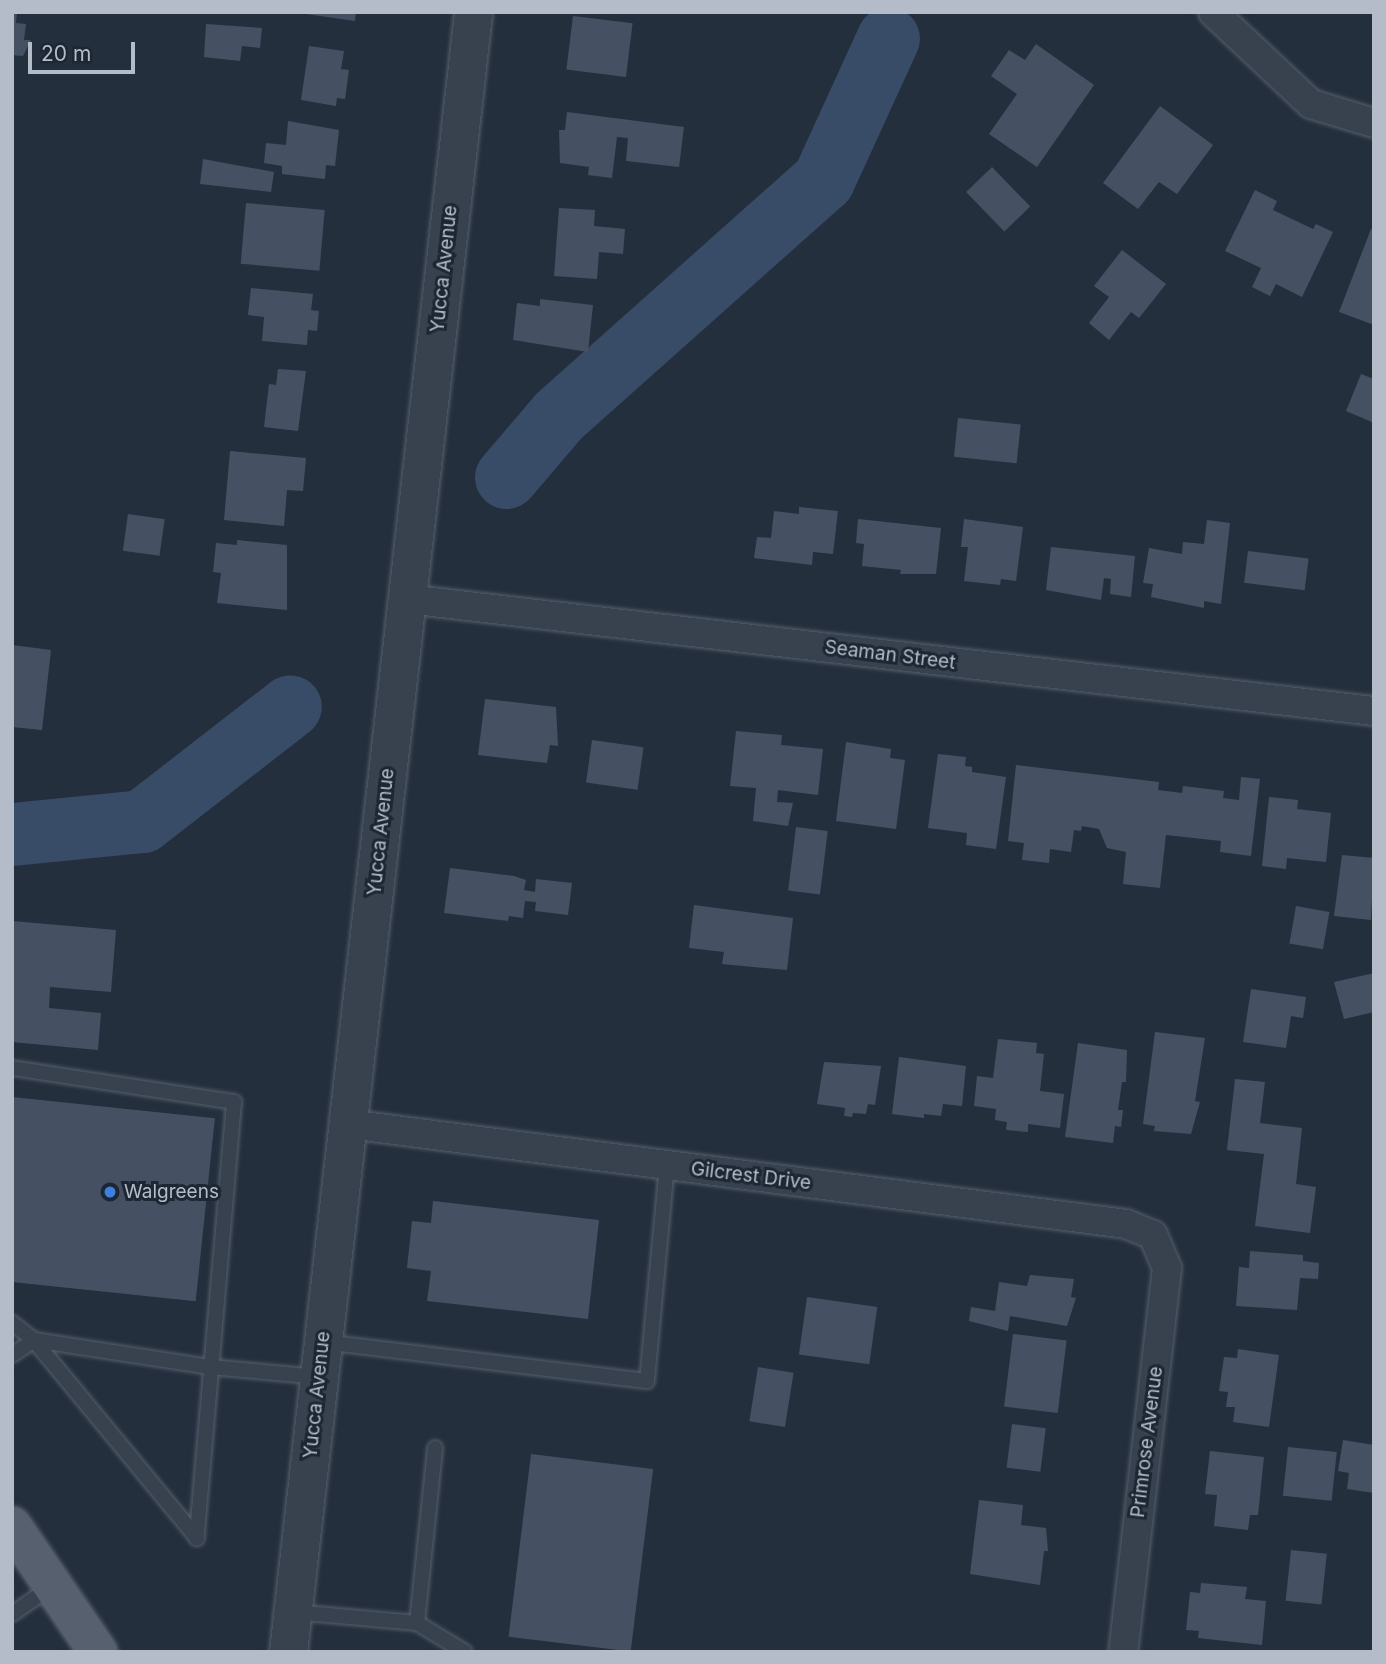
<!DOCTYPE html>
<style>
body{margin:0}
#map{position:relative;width:1386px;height:1664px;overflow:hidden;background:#242f3e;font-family:Inter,sans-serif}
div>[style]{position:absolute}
.river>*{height:63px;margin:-31.5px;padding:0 31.5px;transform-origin:31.5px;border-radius:31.5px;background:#394c67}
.building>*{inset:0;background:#455162;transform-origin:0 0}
.roads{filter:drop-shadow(0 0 2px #565f6c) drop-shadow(0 0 2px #565f6c)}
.service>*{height:14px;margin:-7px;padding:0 7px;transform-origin:7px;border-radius:7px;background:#38414e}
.minor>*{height:28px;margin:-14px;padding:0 14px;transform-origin:14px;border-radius:14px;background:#38414e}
.tertiary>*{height:37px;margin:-18.5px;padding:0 18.5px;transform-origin:18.5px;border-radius:18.5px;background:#38414e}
.primary>*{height:38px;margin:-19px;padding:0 19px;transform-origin:19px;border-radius:19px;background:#56606e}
.dots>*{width:19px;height:19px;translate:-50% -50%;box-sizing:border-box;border:4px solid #1d2633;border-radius:50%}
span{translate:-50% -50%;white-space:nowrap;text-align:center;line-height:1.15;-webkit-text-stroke:6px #1d2633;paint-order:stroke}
.street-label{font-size:19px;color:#b4bcc9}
.poi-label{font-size:19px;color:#b4bcc9}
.left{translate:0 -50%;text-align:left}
.frame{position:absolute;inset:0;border:14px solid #b4bcc9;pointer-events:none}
.scale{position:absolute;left:28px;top:42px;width:107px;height:32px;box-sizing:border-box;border:4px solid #b4bcc9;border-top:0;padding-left:9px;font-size:21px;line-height:24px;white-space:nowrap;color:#b4bcc9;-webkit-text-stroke:5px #1d2633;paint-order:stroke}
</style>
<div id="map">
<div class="river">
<div style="left:506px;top:477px;width:82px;rotate:-49.5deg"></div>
<div style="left:559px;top:415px;width:353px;rotate:-41.7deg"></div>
<div style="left:823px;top:180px;width:156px;rotate:-65.4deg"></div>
<div style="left:12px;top:834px;width:131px;rotate:-5.7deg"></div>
<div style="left:142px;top:821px;width:187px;rotate:-37.8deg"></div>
</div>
<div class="building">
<div style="clip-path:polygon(12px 12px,17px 12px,16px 23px,26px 24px,24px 40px,31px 40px,23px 56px,12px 55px)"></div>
<div style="clip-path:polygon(292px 12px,356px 12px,355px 21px)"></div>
<div style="left:573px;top:16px;width:60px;height:54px;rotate:7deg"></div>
<div style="clip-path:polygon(206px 24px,262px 28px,260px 48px,242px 46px,240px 61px,204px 57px)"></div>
<div style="clip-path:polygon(1036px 44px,1094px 85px,1037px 167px,989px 134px,1017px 94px,991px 76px,1009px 50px,1025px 60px)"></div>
<div style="clip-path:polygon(309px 46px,344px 51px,341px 69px,349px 70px,345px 99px,337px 98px,336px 106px,301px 100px)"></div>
<div style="clip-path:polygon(1160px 106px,1213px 145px,1177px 194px,1159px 182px,1138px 209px,1103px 183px)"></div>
<div style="clip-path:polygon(567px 112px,684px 127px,679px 167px,626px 161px,628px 138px,617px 137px,612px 178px,588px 175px,589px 167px,560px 163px,559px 130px,565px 130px)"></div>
<div style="clip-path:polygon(288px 121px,339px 130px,335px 166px,326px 165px,325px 179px,282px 174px,282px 166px,264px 163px,266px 143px,286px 145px)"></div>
<div style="clip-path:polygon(203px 159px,274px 172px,271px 192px,200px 184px)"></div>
<div style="left:992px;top:167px;width:55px;height:36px;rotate:46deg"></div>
<div style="clip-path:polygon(1255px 190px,1277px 201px,1273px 210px,1313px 229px,1316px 224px,1333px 232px,1302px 297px,1276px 284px,1270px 296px,1252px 287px,1261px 268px,1225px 251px)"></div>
<div style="left:246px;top:203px;width:79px;height:61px;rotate:5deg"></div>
<div style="clip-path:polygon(559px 208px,595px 210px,594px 226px,625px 229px,623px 254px,599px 252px,597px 279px,554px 276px)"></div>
<div style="clip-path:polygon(1371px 229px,1374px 230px,1374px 325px,1339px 312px)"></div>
<div style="clip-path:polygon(1122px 250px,1166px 284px,1139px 318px,1131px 312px,1109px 340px,1089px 323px,1109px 297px,1094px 286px)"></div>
<div style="clip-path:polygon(251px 288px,313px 294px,311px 310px,319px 311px,317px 331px,308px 330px,307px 345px,262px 341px,264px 317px,248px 315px)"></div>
<div style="clip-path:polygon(540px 299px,593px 305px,588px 352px,513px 340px,517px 303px,540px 306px)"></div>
<div style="clip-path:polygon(278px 369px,306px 371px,298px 431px,264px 427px,269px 384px,276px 385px)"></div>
<div style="clip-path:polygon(1361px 374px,1374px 379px,1374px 423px,1346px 411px)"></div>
<div style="left:958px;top:418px;width:63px;height:39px;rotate:6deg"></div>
<div style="clip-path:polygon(230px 451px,306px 458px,303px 491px,287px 490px,284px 526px,224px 520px)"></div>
<div style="clip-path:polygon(799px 507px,838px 511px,833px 554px,813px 552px,812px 565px,754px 558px,757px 537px,771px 538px,774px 511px,799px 514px)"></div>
<div style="left:128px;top:514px;width:37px;height:37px;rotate:8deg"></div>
<div style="clip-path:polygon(858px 519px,941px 528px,936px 574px,900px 574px,901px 570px,862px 566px,864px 544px,856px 543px)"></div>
<div style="clip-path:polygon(964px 519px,1023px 527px,1016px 581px,1001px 579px,1000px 585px,964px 581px,968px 547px,961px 547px)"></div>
<div style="clip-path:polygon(1207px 520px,1230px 523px,1221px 604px,1204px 601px,1204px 608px,1151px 597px,1153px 584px,1143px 583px,1149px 548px,1182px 554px,1183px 542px,1204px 544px)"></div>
<div style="clip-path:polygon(237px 540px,287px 545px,287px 610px,217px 603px,221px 573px,213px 572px,216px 543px,237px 545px)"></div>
<div style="clip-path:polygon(1051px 547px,1135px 556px,1131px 597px,1110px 594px,1111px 579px,1104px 578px,1101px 600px,1046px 590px)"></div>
<div style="left:1248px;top:551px;width:61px;height:32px;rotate:7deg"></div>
<div style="clip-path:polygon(12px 645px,51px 650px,42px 730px,12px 727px)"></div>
<div style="clip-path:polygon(485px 699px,556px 707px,558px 746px,550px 745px,547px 763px,478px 755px)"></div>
<div style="clip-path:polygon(736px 731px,782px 735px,781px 745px,823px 749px,818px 795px,778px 790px,777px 802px,793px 803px,788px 826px,753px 821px,756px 788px,730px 786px)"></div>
<div style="left:592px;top:740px;width:52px;height:43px;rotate:8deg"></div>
<div style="clip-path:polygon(846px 742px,891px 749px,890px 758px,905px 760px,896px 829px,836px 821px)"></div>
<div style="clip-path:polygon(938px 754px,966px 757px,965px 766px,972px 767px,972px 772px,1006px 777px,996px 849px,966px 845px,967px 833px,928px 828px)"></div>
<div style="clip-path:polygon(1016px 765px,1159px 782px,1158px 790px,1182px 793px,1183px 786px,1224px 791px,1223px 798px,1239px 800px,1241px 777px,1260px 779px,1251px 856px,1220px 852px,1221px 841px,1166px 835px,1160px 888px,1123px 884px,1126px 852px,1107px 848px,1099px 829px,1082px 826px,1081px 831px,1074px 830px,1071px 852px,1050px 849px,1049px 863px,1022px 860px,1024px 843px,1008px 841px)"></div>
<div style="clip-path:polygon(1269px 797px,1298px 800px,1297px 809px,1331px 813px,1326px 862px,1287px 858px,1286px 869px,1262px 866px)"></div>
<div style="left:796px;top:827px;width:32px;height:64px;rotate:7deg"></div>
<div style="clip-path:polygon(1342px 855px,1374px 858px,1371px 920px,1334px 916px)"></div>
<div style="clip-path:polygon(450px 868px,514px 876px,526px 880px,524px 890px,535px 892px,536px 879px,572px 883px,568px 915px,535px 911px,536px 902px,525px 901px,523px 918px,509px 916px,508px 921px,444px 913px)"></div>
<div style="clip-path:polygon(694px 905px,793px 918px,787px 970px,722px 964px,724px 952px,689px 948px)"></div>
<div style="left:1296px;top:906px;width:34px;height:38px;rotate:10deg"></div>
<div style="clip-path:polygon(12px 921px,116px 930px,111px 992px,50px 987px,49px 1008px,101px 1013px,98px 1050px,12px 1042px)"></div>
<div style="clip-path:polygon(1374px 973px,1374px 1012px,1344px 1019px,1334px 982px)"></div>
<div style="clip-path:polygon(1251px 989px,1306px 997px,1303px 1018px,1291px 1016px,1286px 1048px,1243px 1042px)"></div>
<div style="clip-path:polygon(1155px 1032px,1205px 1038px,1195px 1101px,1200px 1102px,1191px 1134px,1154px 1131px,1155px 1126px,1143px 1124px)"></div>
<div style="clip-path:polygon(998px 1039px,1037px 1043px,1036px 1053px,1044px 1054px,1040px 1091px,1064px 1094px,1060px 1128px,1028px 1124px,1028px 1132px,1006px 1130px,1007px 1122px,995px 1120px,996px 1109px,974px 1106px,977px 1076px,993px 1078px)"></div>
<div style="clip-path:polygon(1078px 1043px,1127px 1050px,1126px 1082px,1122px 1082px,1118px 1110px,1123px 1110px,1121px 1127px,1115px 1126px,1113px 1143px,1065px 1137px)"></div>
<div style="clip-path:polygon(899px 1057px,966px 1066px,962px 1106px,943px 1104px,941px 1116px,924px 1114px,924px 1118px,892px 1114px)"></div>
<div style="clip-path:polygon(824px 1062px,881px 1066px,875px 1105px,868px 1104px,866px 1114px,853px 1113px,852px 1117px,844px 1116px,845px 1108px,817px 1104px)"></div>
<div style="clip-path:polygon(1235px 1079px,1265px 1082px,1260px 1123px,1302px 1128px,1296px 1184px,1316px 1187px,1310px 1233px,1255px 1226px,1264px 1154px,1227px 1150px)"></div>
<div style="left:12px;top:1097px;width:204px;height:184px;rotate:6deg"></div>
<div style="clip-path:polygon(433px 1201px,599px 1220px,588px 1319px,427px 1301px,431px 1271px,407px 1268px,412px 1221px,431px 1223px)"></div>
<div style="clip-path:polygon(1250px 1251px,1303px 1255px,1303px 1261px,1319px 1263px,1318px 1279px,1300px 1278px,1297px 1310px,1236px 1306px,1239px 1267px,1249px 1268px)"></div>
<div style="clip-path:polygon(1030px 1275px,1074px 1279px,1071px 1297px,1076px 1298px,1067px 1326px,1010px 1316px,1008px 1331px,969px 1321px,971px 1307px,995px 1311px,999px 1282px,1027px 1286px)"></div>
<div style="left:807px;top:1297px;width:71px;height:58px;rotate:8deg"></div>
<div style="left:1013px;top:1334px;width:54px;height:73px;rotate:7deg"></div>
<div style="clip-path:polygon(1238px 1349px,1279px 1355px,1269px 1427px,1233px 1422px,1235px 1407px,1226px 1407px,1228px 1392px,1219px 1391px,1224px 1357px,1237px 1358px)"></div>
<div style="left:758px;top:1367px;width:36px;height:55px;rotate:9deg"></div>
<div style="left:1012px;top:1424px;width:34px;height:44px;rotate:7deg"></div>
<div style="clip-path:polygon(1343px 1440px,1374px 1445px,1374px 1493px,1347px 1489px,1349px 1473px,1338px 1471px)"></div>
<div style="left:1288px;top:1447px;width:49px;height:49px;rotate:6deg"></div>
<div style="clip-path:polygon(1210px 1451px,1264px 1457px,1258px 1515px,1250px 1515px,1248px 1530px,1214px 1526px,1217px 1495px,1205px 1494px)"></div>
<div style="left:531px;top:1454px;width:123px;height:184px;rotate:7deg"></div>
<div style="clip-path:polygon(979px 1500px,1023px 1505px,1021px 1525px,1046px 1528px,1048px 1551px,1044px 1551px,1040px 1585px,970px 1574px)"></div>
<div style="left:1291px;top:1550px;width:36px;height:51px;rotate:6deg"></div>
<div style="clip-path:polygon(1201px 1583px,1247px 1587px,1245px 1599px,1266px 1601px,1262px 1645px,1198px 1638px,1199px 1631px,1186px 1630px,1190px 1592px,1200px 1593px)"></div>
</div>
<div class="roads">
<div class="service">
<div style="left:12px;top:1068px;width:225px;rotate:8.7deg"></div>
<div style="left:234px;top:1102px;width:438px;rotate:94.9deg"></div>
<div style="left:197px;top:1538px;width:256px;rotate:-129.5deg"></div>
<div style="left:34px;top:1340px;width:28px;rotate:-142deg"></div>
<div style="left:324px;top:1342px;width:325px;rotate:6.9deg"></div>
<div style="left:647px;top:1381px;width:217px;rotate:-84.7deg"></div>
<div style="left:12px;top:1355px;width:27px;rotate:-34deg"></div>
<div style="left:34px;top:1340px;width:179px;rotate:8.7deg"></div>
<div style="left:211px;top:1367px;width:107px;rotate:5.3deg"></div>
<div style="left:294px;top:1612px;width:123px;rotate:5.1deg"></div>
<div style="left:417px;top:1623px;width:56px;rotate:31.1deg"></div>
<div style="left:12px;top:1614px;width:47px;rotate:-34.7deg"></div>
<div style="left:417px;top:1623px;width:176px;rotate:-84.1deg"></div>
</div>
<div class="minor">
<div style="left:1213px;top:12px;width:134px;rotate:43.2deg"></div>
<div style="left:1311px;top:104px;width:66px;rotate:16.8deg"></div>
<div style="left:407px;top:599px;width:973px;rotate:6.61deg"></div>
<div style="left:348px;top:1124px;width:784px;rotate:7.32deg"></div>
<div style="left:1126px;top:1224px;width:29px;rotate:22deg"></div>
<div style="left:1153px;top:1235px;width:36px;rotate:67deg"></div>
<div style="left:1167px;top:1268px;width:387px;rotate:96.5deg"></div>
</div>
<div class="tertiary">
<div style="left:288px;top:1652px;width:1650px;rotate:-83.56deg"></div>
</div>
<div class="primary">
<div style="left:12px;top:1526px;width:153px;rotate:55.7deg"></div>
</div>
</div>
<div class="dots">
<div style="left:110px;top:1192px;background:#3f7fe0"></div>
</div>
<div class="street-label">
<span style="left:444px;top:269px;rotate:-84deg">Yucca Avenue</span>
<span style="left:890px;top:655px;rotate:7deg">Seaman Street</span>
<span style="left:381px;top:832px;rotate:-84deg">Yucca Avenue</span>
<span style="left:751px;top:1176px;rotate:7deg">Gilcrest Drive</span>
<span style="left:317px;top:1395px;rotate:-84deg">Yucca Avenue</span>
<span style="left:1147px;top:1442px;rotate:-83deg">Primrose Avenue</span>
</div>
<div class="poi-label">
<span class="left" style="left:124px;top:1192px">Walgreens</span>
</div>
<div class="frame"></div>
<div class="scale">20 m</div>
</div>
